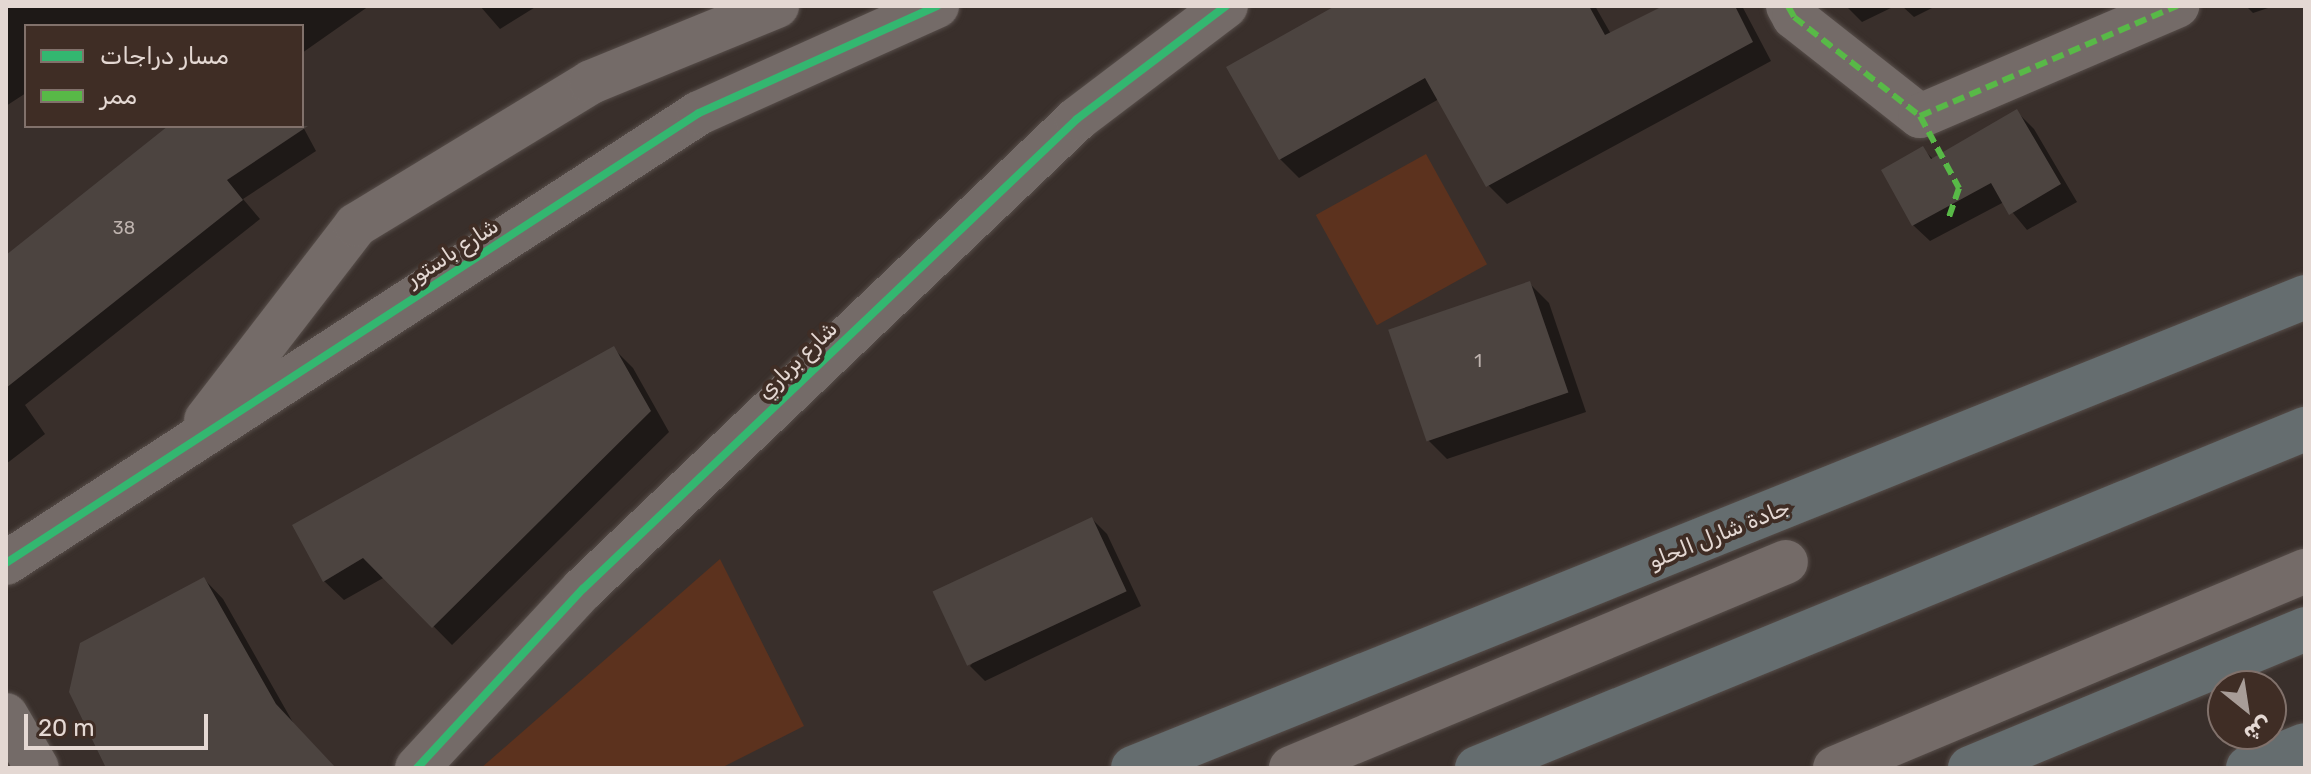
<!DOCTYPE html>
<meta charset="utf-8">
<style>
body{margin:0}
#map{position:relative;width:2311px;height:774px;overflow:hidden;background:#392f2b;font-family:Rubik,Vazirmatn,sans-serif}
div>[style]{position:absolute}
.green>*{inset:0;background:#5c321e;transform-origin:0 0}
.shadow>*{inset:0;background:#0007}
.building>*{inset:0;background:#4c4440;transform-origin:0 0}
.roads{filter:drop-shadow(0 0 2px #574e4a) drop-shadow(0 0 2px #574e4a)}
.minor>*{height:44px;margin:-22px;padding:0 22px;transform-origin:22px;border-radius:22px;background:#746b68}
.highway>*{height:44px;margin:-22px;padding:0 22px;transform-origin:22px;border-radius:22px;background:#656d6f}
.quiet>*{height:6px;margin-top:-3px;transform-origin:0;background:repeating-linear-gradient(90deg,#58b947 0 12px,transparent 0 18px)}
.cycleway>*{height:8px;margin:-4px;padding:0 4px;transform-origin:4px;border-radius:4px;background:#33b770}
span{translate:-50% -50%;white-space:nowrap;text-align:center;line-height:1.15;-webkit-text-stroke:8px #3f2d25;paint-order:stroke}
.number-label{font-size:18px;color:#beb3ae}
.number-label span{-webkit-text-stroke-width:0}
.street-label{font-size:22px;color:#e4d8d3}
.frame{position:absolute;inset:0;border:8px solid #e4d8d3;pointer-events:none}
.legend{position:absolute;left:24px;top:24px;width:280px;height:104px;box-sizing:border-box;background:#3f2d25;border:2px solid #81716b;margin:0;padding:10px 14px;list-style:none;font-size:24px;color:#e4d8d3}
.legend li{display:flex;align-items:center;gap:16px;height:40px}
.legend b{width:40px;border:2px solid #81716b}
.north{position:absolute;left:2207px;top:670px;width:80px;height:80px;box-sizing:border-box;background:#3f2d25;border:2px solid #81716b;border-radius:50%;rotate:150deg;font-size:22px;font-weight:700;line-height:32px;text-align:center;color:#e4d8d3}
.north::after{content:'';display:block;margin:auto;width:28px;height:36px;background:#a89d98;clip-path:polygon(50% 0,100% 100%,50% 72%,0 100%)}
.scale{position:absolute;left:24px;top:714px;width:184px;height:36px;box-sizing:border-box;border:4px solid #e4d8d3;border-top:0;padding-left:10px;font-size:24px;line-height:28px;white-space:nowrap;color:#e4d8d3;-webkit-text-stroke:6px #3f2d25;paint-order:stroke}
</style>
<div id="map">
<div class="green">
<div style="left:1426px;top:154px;width:126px;height:126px;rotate:61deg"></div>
<div style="clip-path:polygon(720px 559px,804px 726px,721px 768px,481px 768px)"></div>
</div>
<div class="shadow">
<div style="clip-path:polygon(6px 6px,369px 6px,302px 53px,302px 26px,26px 26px,26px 93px,6px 106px)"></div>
<div style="clip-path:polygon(480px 6px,537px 6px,500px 29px)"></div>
<div style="clip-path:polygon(1339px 6px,1595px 6px,1611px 34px,1667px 6px,1742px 6px,1771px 61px,1507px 204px,1488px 185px,1439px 99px,1299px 178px,1280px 159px)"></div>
<div style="clip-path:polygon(1846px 6px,1895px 6px,1862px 22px)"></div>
<div style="clip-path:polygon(1902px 6px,1936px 6px,1914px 17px)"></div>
<div style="clip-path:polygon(2246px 6px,2274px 6px,2253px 13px)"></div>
<div style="clip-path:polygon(2017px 112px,2034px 129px,2077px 202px,2027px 230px,2004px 202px,1930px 241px,1913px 225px,1923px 149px,1934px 160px)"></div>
<div style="clip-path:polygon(302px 125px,316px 151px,243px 199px,260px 219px,25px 405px,45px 434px,6px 464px,6px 258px,171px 126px)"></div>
<div style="clip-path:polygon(1529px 283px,1549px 303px,1586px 412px,1447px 459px,1428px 440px)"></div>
<div style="clip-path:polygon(614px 349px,633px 368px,669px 432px,452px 645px,385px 577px,344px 600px,324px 581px)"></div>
<div style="clip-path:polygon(1092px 519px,1107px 534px,1141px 606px,985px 681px,970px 666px)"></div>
<div style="clip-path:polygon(204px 579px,223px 599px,295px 726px,334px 768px,108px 768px)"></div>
</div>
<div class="building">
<div style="clip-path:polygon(1335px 6px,1589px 6px,1605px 35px,1663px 6px,1735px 6px,1753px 42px,1486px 187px,1425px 78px,1279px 160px,1226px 67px)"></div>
<div style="clip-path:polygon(2017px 109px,2061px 184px,2009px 215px,1991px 183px,1912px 226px,1881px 170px,1923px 146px,1931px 159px)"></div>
<div style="clip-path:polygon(168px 126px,308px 126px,227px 180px,243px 200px,6px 388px,6px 255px)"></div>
<div style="left:1530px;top:281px;width:118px;height:150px;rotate:71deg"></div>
<div style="clip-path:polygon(614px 346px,651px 411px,432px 628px,363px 558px,323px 582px,292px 525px)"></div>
<div style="left:1092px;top:517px;width:82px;height:176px;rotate:65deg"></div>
<div style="clip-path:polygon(204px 577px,276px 704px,336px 768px,106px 768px,69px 692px,80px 643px)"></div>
</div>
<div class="roads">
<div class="minor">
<div style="left:1788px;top:6px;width:13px;rotate:61deg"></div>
<div style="left:1794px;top:17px;width:160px;rotate:38.2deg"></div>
<div style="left:1920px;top:116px;width:280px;rotate:-23.2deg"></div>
<div style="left:206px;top:420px;width:246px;rotate:-52.4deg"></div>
<div style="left:356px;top:225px;width:275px;rotate:-31.3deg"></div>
<div style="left:591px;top:82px;width:201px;rotate:-22.2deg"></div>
<div style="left:6px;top:563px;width:826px;rotate:-33deg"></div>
<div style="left:699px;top:113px;width:261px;rotate:-24.2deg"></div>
<div style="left:6px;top:715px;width:61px;rotate:59.7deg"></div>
<div style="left:417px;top:768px;width:244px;rotate:-47.2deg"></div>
<div style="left:583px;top:589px;width:682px;rotate:-43.57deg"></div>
<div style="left:1077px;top:119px;width:187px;rotate:-37.2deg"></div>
<div style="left:1291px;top:768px;width:536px;rotate:-22.6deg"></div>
<div style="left:1835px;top:768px;width:510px;rotate:-22.74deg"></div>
</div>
<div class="highway">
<div style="left:1133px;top:768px;width:1263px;rotate:-21.89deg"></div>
<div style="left:1477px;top:768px;width:895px;rotate:-22.27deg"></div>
<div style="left:1970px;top:768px;width:363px;rotate:-22.5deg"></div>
<div style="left:2248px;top:768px;width:61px;rotate:-22deg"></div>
</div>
</div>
<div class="quiet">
<div style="left:1788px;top:6px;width:13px;rotate:61deg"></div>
<div style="left:1794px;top:17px;width:160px;rotate:38.2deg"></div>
<div style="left:1920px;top:116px;width:82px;rotate:61.6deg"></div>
<div style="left:1959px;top:188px;width:34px;rotate:109deg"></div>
<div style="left:1920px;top:116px;width:280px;rotate:-23.2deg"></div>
</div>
<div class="cycleway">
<div style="left:6px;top:563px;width:826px;rotate:-33deg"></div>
<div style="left:699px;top:113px;width:261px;rotate:-24.2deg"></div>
<div style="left:417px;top:768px;width:244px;rotate:-47.2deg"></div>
<div style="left:583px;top:589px;width:682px;rotate:-43.57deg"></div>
<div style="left:1077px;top:119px;width:187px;rotate:-37.2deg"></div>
</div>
<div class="number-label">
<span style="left:124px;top:228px">38</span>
<span style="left:1478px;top:361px">1</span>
</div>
<div class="street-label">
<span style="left:452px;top:252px;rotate:-33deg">شارع باستور</span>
<span style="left:797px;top:360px;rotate:-44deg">شارع برباري</span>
<span style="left:1719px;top:534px;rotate:-22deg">جادة شارل الحلو</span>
</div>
<div class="frame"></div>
<ul class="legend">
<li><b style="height:10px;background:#33b770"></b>مسار دراجات</li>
<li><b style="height:10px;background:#58b947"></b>ممر</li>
</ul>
<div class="north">ش</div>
<div class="scale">20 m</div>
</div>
